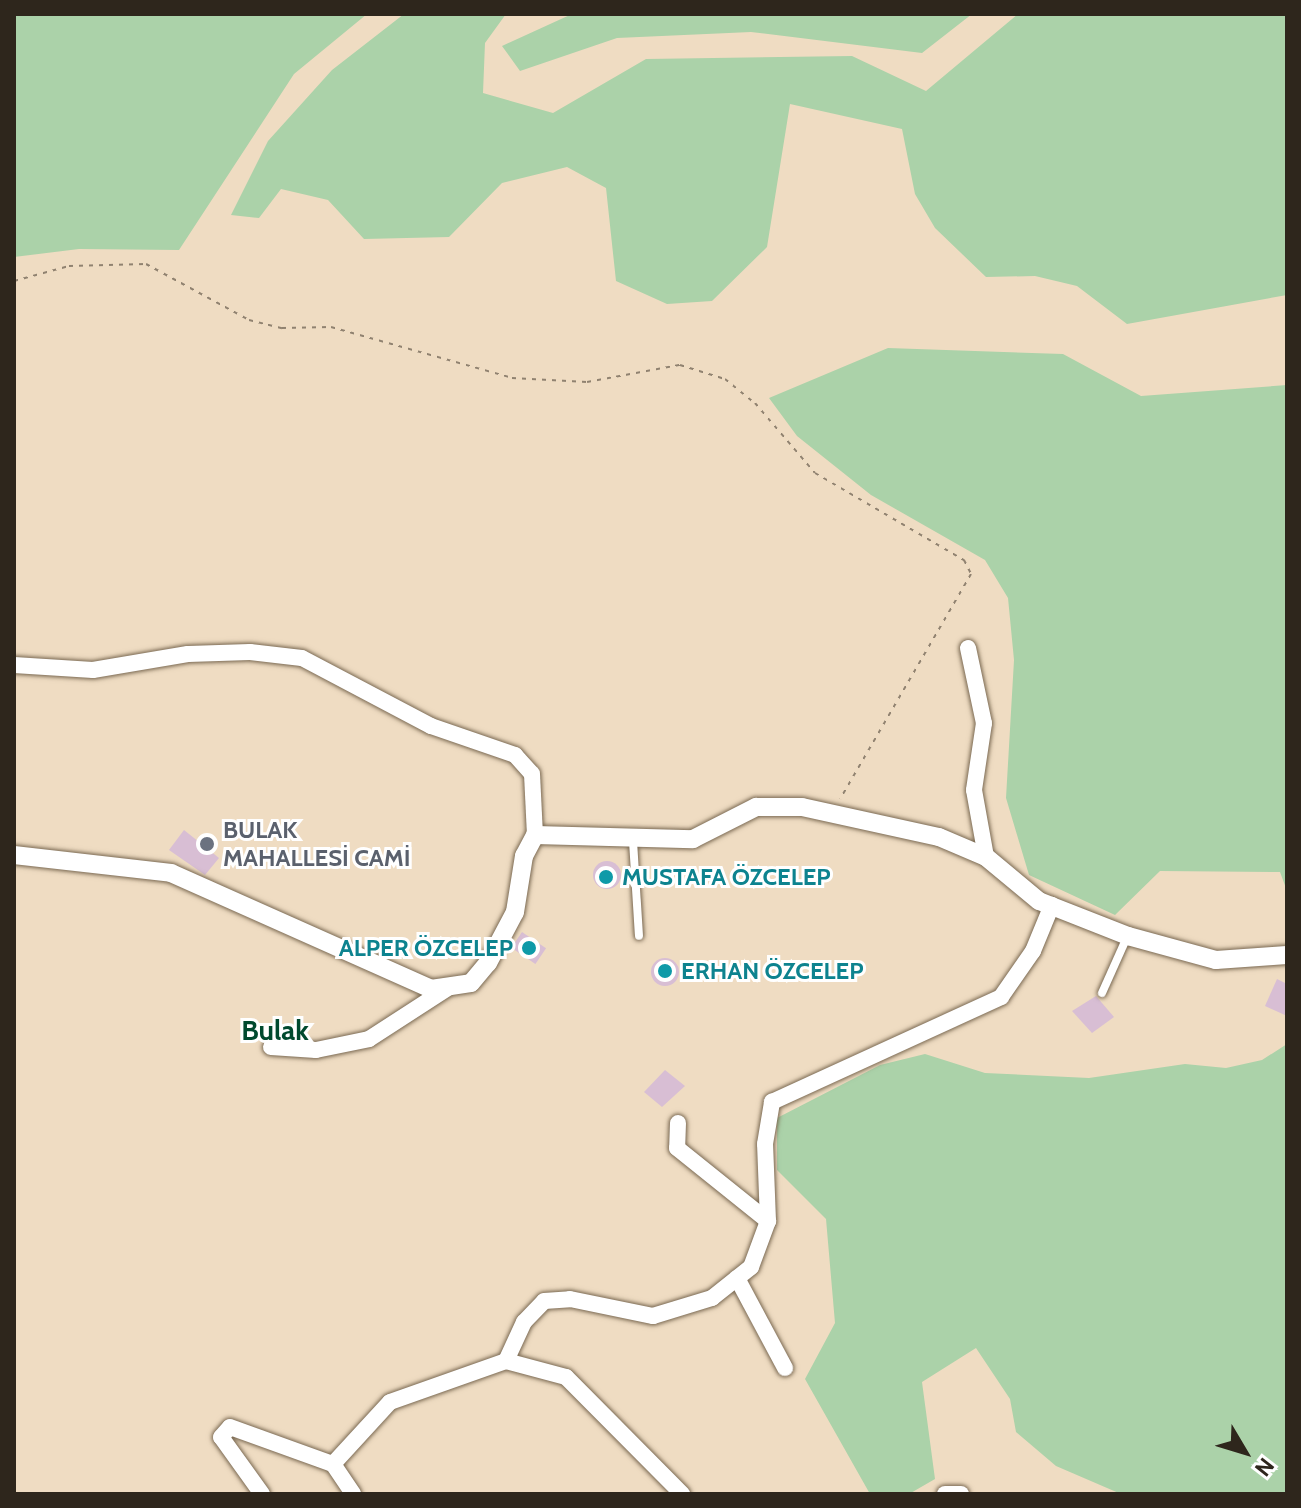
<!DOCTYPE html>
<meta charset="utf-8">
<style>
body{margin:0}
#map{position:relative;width:1301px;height:1508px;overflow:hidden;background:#efdcc2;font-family:Cabin,sans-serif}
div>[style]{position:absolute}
.green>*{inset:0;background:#abd2a9}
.building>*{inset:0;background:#d8bed4;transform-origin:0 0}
.round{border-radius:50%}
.path>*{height:2px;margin-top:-1px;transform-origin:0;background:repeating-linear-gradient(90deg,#908270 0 4px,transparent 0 10px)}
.roads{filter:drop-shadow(0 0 2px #7a6952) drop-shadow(0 0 2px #7a6952)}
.service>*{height:8px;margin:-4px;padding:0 4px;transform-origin:4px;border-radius:4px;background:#fff}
.minor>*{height:16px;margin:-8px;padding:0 8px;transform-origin:8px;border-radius:8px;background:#fff}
.tertiary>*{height:18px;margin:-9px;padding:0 9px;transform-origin:9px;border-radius:9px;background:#fff}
.dots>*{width:22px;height:22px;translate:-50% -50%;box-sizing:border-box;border:4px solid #fff;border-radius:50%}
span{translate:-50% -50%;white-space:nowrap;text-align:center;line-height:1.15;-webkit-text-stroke:6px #fff;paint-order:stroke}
.worship-label{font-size:24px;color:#5b616d;font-weight:700}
.left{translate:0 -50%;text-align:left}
.culture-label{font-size:24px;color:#0d838f;font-weight:700}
.right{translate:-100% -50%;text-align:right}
.quarter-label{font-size:28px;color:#00492e;font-weight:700}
.frame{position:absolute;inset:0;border:16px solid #2e261c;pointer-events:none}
.north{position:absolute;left:1205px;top:1412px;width:80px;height:80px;-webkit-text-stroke:6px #fff;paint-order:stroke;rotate:128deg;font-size:22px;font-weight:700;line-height:32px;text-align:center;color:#2e261c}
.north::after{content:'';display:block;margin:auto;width:28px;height:36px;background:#2e261c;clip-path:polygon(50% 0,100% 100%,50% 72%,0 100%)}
</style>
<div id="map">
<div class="green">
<div style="clip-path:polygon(14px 14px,367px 14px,294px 74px,179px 250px,79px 249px,14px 257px)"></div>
<div style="clip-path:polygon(404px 14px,506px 14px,485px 43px,483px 93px,553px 113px,646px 59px,852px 56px,926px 91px,1018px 14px,1287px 14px,1287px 295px,1127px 324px,1077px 286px,1035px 276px,986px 277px,935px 228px,915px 194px,902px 129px,790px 104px,767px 247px,712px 301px,667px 304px,616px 281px,606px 188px,567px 167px,502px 183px,449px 237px,364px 239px,328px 200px,281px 189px,259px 218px,231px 215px,268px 141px,332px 70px)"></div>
<div style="clip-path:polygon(572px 14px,972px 14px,922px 53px,751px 32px,617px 38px,520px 71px,502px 46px)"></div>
<div style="clip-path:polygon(888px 348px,1063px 354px,1141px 396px,1287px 385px,1287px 891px,1280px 872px,1160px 871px,1115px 915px,1029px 875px,1006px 798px,1014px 660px,1008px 598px,985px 560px,871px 495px,797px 436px,769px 398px)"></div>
<div style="clip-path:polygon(1287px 1044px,1287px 1494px,1121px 1494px,1056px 1466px,1016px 1432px,1010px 1399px,976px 1348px,922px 1382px,935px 1479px,909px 1494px,870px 1494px,805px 1379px,835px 1323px,826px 1219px,777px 1170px,777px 1118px,880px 1065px,925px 1054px,985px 1073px,1089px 1078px,1185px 1064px,1226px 1068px,1262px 1060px)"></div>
</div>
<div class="building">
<div style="clip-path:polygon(184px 830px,219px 858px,205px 875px,169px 850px)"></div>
<div class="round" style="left:593px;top:861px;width:28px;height:28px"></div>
<div style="left:522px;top:932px;width:29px;height:19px;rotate:34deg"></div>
<div class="round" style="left:651px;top:958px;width:28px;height:28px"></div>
<div style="clip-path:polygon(1277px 979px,1287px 984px,1287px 1016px,1265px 1006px)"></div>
<div style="clip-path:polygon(1096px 996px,1114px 1017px,1092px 1033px,1072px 1011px)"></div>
<div style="clip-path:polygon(665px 1070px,685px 1086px,662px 1107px,644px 1092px)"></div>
</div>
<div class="path">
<div style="left:14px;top:281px;width:57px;rotate:-15.3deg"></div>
<div style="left:69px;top:266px;width:77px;rotate:-1.5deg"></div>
<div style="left:146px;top:264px;width:117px;rotate:28.5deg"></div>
<div style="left:249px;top:320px;width:34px;rotate:14deg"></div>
<div style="left:282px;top:328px;width:49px;rotate:-1.2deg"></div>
<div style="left:331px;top:327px;width:188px;rotate:15.7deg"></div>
<div style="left:512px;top:378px;width:75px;rotate:3.1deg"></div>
<div style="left:587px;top:382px;width:95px;rotate:-10.4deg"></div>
<div style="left:680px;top:365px;width:47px;rotate:17.3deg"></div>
<div style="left:725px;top:379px;width:38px;rotate:39deg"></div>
<div style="left:755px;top:403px;width:92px;rotate:49.4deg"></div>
<div style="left:815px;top:473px;width:173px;rotate:30.3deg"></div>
<div style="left:964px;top:560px;width:16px;rotate:63deg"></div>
<div style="left:971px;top:574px;width:260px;rotate:120.2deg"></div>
</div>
<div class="roads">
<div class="service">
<div style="left:633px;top:841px;width:95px;rotate:86.4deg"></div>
<div style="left:1102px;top:993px;width:61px;rotate:-65.9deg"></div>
</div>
<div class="minor">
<div style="left:968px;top:648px;width:77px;rotate:78deg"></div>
<div style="left:984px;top:723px;width:68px;rotate:98.5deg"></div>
<div style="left:974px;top:790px;width:68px;rotate:79.8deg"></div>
<div style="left:14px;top:665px;width:79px;rotate:3.6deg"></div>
<div style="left:93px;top:670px;width:96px;rotate:-9.6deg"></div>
<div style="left:188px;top:654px;width:62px;rotate:-1.8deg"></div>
<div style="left:250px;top:652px;width:52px;rotate:6.6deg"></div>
<div style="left:302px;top:658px;width:146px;rotate:27.8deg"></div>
<div style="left:431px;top:726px;width:89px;rotate:19deg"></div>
<div style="left:515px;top:755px;width:25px;rotate:48deg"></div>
<div style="left:532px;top:774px;width:61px;rotate:87.2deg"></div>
<div style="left:271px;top:1047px;width:45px;rotate:3.8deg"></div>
<div style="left:316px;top:1050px;width:54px;rotate:-11.7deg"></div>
<div style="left:369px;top:1039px;width:98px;rotate:-32.9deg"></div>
<div style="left:678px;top:1123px;width:25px;rotate:92deg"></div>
<div style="left:677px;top:1148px;width:117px;rotate:38.7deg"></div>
<div style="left:737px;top:1278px;width:102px;rotate:61.9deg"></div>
<div style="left:506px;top:1361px;width:62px;rotate:14.9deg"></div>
<div style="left:566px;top:1377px;width:165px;rotate:45.2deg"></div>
<div style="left:333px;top:1464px;width:36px;rotate:56deg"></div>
<div style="left:262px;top:1494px;width:70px;rotate:-125.7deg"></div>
<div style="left:221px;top:1437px;width:13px;rotate:-48deg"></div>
<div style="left:230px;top:1427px;width:109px;rotate:19.8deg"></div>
<div style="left:333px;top:1464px;width:84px;rotate:-47.4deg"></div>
<div style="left:390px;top:1402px;width:123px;rotate:-19.5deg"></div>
<div style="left:506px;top:1361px;width:43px;rotate:-65.2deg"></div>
<div style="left:524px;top:1322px;width:29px;rotate:-46deg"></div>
<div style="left:544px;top:1301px;width:26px;rotate:-4deg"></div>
<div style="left:570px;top:1299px;width:85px;rotate:11.6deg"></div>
<div style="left:653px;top:1316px;width:62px;rotate:-17deg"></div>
<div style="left:712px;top:1298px;width:50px;rotate:-38.5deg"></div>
<div style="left:751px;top:1267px;width:49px;rotate:-69.7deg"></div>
<div style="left:768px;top:1221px;width:77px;rotate:-92.2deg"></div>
<div style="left:765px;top:1144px;width:43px;rotate:-80.5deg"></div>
<div style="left:772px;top:1102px;width:252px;rotate:-24.6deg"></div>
<div style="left:1001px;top:997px;width:56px;rotate:-55.2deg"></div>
<div style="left:1033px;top:951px;width:50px;rotate:-67.6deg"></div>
<div style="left:945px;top:1494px;width:16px"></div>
</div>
<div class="tertiary">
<div style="left:14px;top:855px;width:158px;rotate:6.5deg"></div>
<div style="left:171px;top:873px;width:285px;rotate:24deg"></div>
<div style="left:431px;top:989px;width:40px;rotate:-8.5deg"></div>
<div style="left:471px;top:983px;width:26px;rotate:-50deg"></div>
<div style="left:488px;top:963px;width:58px;rotate:-62.1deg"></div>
<div style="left:515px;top:912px;width:57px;rotate:-80.9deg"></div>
<div style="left:524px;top:856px;width:24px;rotate:-62deg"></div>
<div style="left:535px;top:835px;width:158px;rotate:1.5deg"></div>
<div style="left:693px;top:839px;width:71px;rotate:-26.9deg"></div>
<div style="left:756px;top:807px;width:46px"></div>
<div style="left:802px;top:807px;width:140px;rotate:12.4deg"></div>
<div style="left:939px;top:837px;width:51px;rotate:23.1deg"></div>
<div style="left:986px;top:857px;width:69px;rotate:39.7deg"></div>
<div style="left:1039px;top:901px;width:96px;rotate:21.5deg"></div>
<div style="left:1128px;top:936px;width:91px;rotate:15.3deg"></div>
<div style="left:1216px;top:960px;width:71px;rotate:-4deg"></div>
</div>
</div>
<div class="dots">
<div style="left:207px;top:844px;background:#6b7280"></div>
<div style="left:606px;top:877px;background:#0f9aa8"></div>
<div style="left:529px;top:948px;background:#0f9aa8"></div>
<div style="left:665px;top:971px;background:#0f9aa8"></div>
</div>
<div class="worship-label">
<span class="left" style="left:223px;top:844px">BULAK<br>MAHALLESİ CAMİ</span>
</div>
<div class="culture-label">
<span class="left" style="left:622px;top:877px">MUSTAFA ÖZCELEP</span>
<span class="right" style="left:513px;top:948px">ALPER ÖZCELEP</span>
<span class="left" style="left:681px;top:971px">ERHAN ÖZCELEP</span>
</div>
<div class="quarter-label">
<span style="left:275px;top:1030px">Bulak</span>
</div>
<div class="frame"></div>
<div class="north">N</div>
</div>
